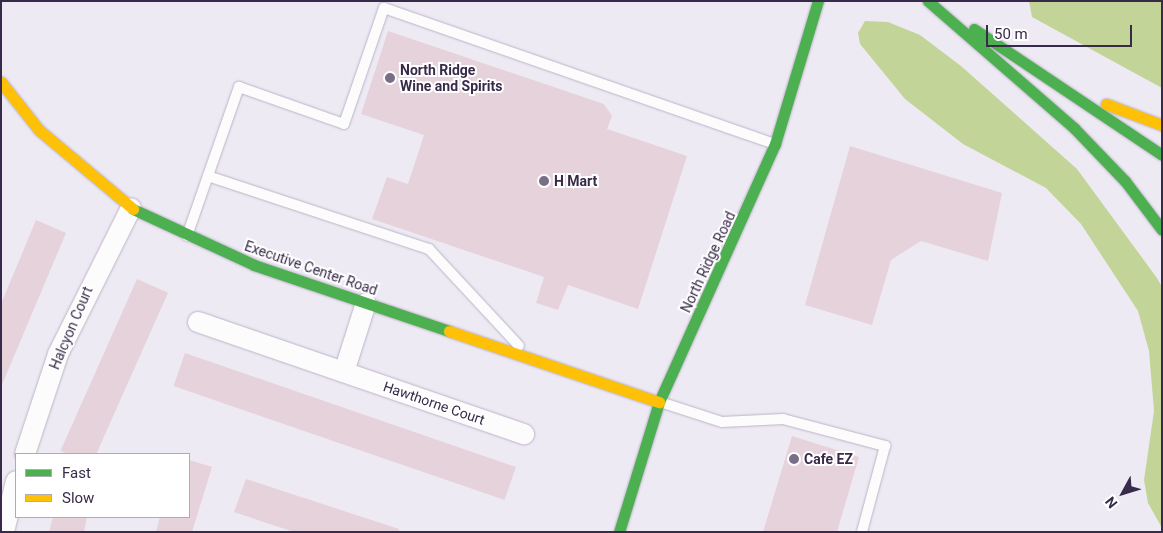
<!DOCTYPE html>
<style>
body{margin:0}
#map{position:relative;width:1163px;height:533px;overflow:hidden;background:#eeeaf4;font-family:Roboto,sans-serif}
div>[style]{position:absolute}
.forest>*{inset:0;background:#c3d498}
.building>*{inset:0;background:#e6d2db;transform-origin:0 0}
.roads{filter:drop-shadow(0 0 1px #bcb4c6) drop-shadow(0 0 1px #bcb4c6)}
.lane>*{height:10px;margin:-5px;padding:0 5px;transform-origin:5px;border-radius:5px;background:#fcfcfd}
.street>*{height:20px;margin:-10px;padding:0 10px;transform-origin:10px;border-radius:10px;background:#fcfcfd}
.fast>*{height:11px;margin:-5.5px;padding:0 5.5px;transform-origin:5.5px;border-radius:5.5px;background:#4caf50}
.slow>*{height:11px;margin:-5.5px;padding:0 5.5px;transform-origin:5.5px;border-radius:5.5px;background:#ffc107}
.dots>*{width:14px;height:14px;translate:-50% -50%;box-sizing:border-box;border:2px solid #fff;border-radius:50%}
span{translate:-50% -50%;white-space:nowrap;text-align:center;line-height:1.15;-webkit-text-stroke:4px #fff;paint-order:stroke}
.poi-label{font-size:14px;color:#382b49;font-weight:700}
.left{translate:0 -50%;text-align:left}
.street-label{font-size:14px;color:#382b49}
.frame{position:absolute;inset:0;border:2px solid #382b49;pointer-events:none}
.legend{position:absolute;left:15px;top:453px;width:175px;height:65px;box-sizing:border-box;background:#fff;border:1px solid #afaab6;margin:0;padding:6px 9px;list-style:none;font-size:15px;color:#382b49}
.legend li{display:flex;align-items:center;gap:10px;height:25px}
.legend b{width:25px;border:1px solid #afaab6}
.north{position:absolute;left:1098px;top:468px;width:50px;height:50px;-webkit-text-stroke:4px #fff;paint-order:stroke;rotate:231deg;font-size:14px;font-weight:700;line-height:20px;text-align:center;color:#382b49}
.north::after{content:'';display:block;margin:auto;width:18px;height:22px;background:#382b49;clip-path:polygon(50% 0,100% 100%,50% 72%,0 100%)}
.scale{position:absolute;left:986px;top:25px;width:146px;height:22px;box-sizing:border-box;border:2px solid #382b49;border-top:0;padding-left:6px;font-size:15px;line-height:18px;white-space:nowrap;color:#382b49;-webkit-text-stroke:4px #fff;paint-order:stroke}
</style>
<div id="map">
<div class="forest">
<div style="clip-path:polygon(1029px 1px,1162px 1px,1162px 88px,1032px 17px)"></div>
<div style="clip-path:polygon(865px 21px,888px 22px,920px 35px,961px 66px,1077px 169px,1157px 278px,1162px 287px,1162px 528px,1148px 503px,1144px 480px,1154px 411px,1149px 351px,1138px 311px,1081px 224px,1046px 188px,963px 144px,905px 99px,860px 44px,858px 33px)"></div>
</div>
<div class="building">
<div style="clip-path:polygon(388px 31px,604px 104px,612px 116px,607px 129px,687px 156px,638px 309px,568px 285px,558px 310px,536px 303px,544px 277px,372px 219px,387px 177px,408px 184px,424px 135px,361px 114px)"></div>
<div style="clip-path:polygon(850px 146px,1002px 193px,988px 261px,921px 241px,891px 260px,872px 325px,805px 305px)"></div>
<div style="clip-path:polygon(36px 220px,66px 233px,1px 387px,1px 304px)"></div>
<div style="left:137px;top:279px;width:34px;height:188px;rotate:24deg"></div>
<div style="left:185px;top:353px;width:350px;height:35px;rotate:19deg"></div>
<div style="clip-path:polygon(792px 436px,859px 457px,837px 532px,763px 532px)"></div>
<div style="clip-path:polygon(189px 460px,212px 467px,192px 532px,156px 532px,160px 517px,189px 517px)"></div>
<div style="clip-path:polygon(246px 479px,399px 529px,399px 532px,294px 532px,234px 512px)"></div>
<div style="clip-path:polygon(53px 517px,87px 517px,84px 532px,49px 532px)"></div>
</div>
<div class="roads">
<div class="lane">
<div style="left:208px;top:176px;width:233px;rotate:18.3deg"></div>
<div style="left:429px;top:249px;width:132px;rotate:47.1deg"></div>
<div style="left:187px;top:236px;width:158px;rotate:-70.8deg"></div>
<div style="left:239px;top:87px;width:111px;rotate:19.4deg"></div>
<div style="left:344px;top:124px;width:123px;rotate:-71deg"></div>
<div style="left:384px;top:8px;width:414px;rotate:19.2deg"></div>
<div style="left:660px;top:402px;width:65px;rotate:17.9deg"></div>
<div style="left:722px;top:422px;width:61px;rotate:-2.8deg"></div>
<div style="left:783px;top:419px;width:106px;rotate:14.8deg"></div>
<div style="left:885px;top:446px;width:89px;rotate:105deg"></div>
</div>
<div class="street">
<div style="left:198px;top:322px;width:345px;rotate:19deg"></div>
<div style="left:344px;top:372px;width:72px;rotate:-72.3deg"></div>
<div style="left:25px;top:454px;width:105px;rotate:-71.7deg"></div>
<div style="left:58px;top:354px;width:163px;rotate:-63.4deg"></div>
<div style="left:4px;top:532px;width:52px;rotate:-76.8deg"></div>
</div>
<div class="fast">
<div style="left:928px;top:1px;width:194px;rotate:41deg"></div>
<div style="left:1074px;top:128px;width:74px;rotate:46.1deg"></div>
<div style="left:1125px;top:181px;width:61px;rotate:52.9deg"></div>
<div style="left:974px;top:29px;width:226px;rotate:33.8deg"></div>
<div style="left:133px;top:209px;width:133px;rotate:24.8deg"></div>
<div style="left:254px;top:265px;width:206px;rotate:18.7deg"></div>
<div style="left:619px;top:532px;width:136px;rotate:-72.9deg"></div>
<div style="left:659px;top:402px;width:283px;rotate:-65.8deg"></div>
<div style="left:775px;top:144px;width:149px;rotate:-73.3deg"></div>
</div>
<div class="slow">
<div style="left:1px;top:82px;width:61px;rotate:51.6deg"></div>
<div style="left:39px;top:130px;width:123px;rotate:40deg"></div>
<div style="left:1106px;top:104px;width:60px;rotate:20.6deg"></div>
<div style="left:449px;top:331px;width:222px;rotate:18.7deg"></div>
</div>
</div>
<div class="dots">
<div style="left:390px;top:78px;background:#786e85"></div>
<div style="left:544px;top:181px;background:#786e85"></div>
<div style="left:794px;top:459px;background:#786e85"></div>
</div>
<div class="poi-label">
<span class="left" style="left:400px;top:78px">North Ridge<br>Wine and Spirits</span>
<span class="left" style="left:554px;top:181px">H Mart</span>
<span class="left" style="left:804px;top:459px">Cafe EZ</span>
</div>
<div class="street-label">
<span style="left:708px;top:262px;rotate:-65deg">North Ridge Road</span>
<span style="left:311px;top:268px;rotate:19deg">Executive Center Road</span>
<span style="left:71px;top:328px;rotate:-67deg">Halcyon Court</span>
<span style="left:434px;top:403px;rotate:19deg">Hawthorne Court</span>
</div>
<div class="frame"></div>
<ul class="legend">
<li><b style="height:6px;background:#4caf50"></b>Fast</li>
<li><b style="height:6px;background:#ffc107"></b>Slow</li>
</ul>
<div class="north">N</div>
<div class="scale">50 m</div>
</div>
